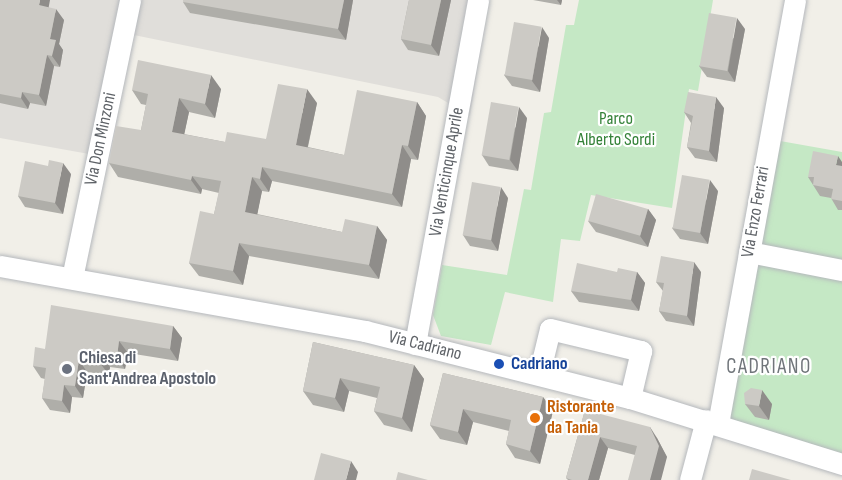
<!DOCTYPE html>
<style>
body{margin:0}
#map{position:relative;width:842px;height:480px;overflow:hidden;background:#f1efe8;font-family:"Sofia Sans Condensed",sans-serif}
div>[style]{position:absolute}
.industrial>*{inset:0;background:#e0deda}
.green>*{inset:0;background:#c5e8c5}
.roads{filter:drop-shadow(0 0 2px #b5b8bc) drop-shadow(0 0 2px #b5b8bc)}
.minor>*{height:21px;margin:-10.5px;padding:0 10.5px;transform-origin:10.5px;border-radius:10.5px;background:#fff}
.wall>*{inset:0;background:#afaea9}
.shaded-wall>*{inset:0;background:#8f8d8a}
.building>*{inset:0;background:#cccac5;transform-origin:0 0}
.dots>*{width:16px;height:16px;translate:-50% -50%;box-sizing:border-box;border:3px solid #fff;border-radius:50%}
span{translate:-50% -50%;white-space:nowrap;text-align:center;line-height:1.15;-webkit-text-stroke:4.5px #fff;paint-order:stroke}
.park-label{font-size:18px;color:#348238}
.street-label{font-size:18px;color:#5f6368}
.worship-label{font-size:18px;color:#5b616d;font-weight:700}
.left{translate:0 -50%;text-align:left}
.transit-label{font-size:18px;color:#164399;font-weight:700}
.food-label{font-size:18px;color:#c56008;font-weight:700}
.quarter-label{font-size:21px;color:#70757a;letter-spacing:1.5px}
</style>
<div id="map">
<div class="industrial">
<div style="clip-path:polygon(0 0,488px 0,470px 116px,438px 97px,129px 34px,89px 154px,0 138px)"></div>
</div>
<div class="green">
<div style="clip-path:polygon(579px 0,713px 0,698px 91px,689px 89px,672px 208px,591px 195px,580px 241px,561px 239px,553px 302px,505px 292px,491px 345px,441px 336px,433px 315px,442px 265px,507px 275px,524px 189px,531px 190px,544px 113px,551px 112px,566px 25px,574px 25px)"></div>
<div style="clip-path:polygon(769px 139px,842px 152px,842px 463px,708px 423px)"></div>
</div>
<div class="roads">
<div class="minor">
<div style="left:749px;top:252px;width:95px;rotate:11deg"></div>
<div style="left:0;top:266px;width:371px;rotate:10.1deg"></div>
<div style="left:365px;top:331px;width:273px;rotate:14.2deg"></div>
<div style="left:630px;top:398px;width:222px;rotate:17.3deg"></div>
<div style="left:72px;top:278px;width:284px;rotate:-78.2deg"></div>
<div style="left:415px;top:344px;width:350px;rotate:-79.6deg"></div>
<div style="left:539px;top:374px;width:46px;rotate:-76.3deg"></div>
<div style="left:550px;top:329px;width:94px;rotate:13.6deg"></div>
<div style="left:641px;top:351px;width:48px;rotate:103.2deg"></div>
<div style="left:718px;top:424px;width:431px;rotate:-79.7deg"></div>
<div style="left:690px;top:480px;width:62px;rotate:-75.1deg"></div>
</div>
</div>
<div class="wall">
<div style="clip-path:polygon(0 0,48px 7px,64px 20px,59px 44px,63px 50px,60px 67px,54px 66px,46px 106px,30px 103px,28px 109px,0 103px)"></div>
<div style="clip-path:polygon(183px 0,353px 0,346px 40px,190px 13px,183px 2px)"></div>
<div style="clip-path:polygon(409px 0,451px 0,439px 56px,408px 50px,401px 39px)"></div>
<div style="clip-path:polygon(533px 0,562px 0,561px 5px)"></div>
<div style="clip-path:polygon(745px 29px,735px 82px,707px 77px,699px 66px)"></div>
<div style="clip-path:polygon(549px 38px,540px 92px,512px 86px,504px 75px)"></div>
<div style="clip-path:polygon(221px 89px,215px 118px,189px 112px,184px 134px,225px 142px,266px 139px,317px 103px,308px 147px,344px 155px,417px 102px,426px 116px,418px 160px,411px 159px,402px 207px,272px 181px,269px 192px,262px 191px,257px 214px,342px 232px,377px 226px,387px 240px,379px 279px,249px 256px,243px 285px,199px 276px,189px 263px,214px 214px,219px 193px,202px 189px,201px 194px,118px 177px,109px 163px,141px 130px,146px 105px,141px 104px,132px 90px)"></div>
<div style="clip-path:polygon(724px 108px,717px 162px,695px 158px,687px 147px,691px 123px,684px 112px)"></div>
<div style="clip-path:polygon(527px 118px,518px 171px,489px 166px,482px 155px)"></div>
<div style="clip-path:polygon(842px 162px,842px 210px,838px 210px,831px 198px,820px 196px,808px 177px)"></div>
<div style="clip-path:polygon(71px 174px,63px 214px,25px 207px,18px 196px)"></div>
<div style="clip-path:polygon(718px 191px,708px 244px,680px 239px,672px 228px)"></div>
<div style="clip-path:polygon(508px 198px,498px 251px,470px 246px,463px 235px)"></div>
<div style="clip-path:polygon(648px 209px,656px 220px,648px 247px,596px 232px,588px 221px)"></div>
<div style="clip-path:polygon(617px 272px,637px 272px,645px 283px,639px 311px,579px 302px,571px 291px)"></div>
<div style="clip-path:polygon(701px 272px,694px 326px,666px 321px,659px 311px,663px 291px,656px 282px)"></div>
<div style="clip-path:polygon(173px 326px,182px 338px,178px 361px,128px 353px,125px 369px,110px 367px,109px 375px,87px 372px,83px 398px,72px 397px,70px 413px,50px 410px,42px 398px,45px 379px,41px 378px,33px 366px,45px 349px)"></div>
<div style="clip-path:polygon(313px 342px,414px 365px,424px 379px,412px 432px,384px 425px,374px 411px,377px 398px,349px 391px,344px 412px,313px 405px,303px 391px)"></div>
<div style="clip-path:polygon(443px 373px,543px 397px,553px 411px,540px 464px,515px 458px,506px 444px,509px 431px,473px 422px,467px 445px,440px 439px,430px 425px)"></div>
<div style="clip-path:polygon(745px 404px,772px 404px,769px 420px,755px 417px)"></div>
<div style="clip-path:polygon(585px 410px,657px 438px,667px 457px,635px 455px,608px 448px,599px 480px,568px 480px,566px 478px)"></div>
</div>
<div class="shaded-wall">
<div style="clip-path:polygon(40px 0,50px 0,47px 16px,39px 5px)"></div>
<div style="clip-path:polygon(344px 0,353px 0,346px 40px,338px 29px)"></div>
<div style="clip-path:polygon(441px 0,451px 0,439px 56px,431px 45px)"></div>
<div style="clip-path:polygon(557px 0,562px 0,561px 5px)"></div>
<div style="clip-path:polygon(56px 9px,64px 20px,59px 44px,63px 50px,60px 67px,52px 56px,50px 39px)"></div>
<div style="clip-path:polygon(737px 18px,745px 29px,735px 82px,728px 71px)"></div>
<div style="clip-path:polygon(542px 27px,549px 38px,540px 92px,532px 81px)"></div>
<div style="clip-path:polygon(47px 55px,54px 66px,46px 106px,39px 95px)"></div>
<div style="clip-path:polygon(211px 75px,221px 89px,215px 118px,205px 104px)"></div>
<div style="clip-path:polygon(307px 89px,317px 103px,305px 159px,296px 145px)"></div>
<div style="clip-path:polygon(22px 92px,30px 103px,28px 109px,21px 98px)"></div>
<div style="clip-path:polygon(716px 97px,724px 108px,717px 162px,709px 151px)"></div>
<div style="clip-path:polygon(179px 98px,189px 112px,182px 145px,172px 132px)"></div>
<div style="clip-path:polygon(417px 102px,426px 116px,418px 160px,408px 146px)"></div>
<div style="clip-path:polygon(519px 107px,527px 118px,518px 171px,510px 160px)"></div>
<div style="clip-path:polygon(402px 145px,411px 159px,402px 207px,392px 194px)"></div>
<div style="clip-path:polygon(838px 156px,842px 162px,842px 174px,836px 165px)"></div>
<div style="clip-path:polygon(63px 163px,71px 174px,63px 214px,55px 203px)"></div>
<div style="clip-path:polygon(262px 167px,272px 181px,269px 192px,260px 179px)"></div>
<div style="clip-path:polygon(192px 176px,202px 189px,201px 194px,191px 180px)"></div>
<div style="clip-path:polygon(252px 177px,262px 191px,255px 226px,245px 212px)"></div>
<div style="clip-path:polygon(710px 180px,718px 191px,708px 244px,700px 233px)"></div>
<div style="clip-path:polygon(501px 187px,508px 198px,498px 251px,491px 240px)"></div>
<div style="clip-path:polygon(648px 209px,656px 220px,648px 247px,640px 236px)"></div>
<div style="clip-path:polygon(377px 226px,387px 240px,379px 279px,369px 265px)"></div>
<div style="clip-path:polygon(239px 243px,249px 256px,243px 285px,233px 271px)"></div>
<div style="clip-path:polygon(694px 262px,701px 272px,694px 326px,687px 316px)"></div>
<div style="clip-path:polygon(637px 272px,645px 283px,639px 311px,631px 300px)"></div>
<div style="clip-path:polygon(173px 326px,182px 338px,178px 361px,170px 349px)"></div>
<div style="clip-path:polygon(119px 341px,128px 353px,125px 369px,117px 357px)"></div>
<div style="clip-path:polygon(102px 355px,110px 367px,109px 375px,100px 363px)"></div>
<div style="clip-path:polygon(79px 360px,87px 372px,83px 398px,75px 386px)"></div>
<div style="clip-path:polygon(414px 365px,424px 379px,412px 432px,402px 418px)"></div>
<div style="clip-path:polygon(340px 378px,349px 391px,344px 412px,335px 398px)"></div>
<div style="clip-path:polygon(64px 385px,72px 397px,70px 413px,62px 401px)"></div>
<div style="clip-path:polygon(762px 390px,772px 404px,769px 420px,759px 406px)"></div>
<div style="clip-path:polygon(543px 397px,553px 411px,540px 464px,530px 451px)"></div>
<div style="clip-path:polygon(463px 409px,473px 422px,467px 445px,458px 432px)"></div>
<div style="clip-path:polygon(650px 427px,657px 438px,667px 457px,661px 480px,650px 480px)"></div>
<div style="clip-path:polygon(600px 437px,608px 448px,599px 480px,588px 480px)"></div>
<div style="clip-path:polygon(351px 461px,358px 472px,356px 480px,346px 480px)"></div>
</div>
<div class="building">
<div style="clip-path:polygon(0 0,40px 0,39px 5px,56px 9px,50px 39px,56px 40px,52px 56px,47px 55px,39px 95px,22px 92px,21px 98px,0 94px)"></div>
<div style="clip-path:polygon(183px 0,344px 0,338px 29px,183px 2px)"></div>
<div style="clip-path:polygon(409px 0,441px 0,431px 45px,401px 39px)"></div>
<div style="left:709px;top:13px;width:28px;height:54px;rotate:10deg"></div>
<div style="left:514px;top:22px;width:28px;height:54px;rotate:10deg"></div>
<div style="clip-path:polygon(138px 60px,211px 75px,205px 104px,179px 98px,172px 132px,225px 142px,227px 132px,266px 139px,278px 84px,307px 89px,296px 145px,344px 155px,357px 90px,417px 102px,408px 146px,402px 145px,392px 194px,262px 167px,260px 179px,252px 177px,245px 212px,342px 232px,345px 219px,377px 226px,369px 265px,239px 243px,233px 271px,189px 263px,200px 211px,214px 214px,221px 181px,192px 176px,191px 180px,109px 163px,116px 126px,141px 130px,148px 94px,132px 90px)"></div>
<div style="clip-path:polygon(688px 92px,716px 97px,709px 151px,687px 147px,693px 116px,684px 112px)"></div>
<div style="left:491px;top:102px;width:28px;height:54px;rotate:10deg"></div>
<div style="clip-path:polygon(813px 151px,838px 156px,836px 165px,842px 166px,842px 201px,831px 199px,833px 189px,813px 185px,814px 177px,808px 177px)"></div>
<div style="clip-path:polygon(49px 160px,63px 163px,55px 203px,18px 196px,25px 161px,48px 166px)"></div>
<div style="left:682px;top:175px;width:28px;height:54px;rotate:10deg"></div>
<div style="left:472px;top:182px;width:29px;height:54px;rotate:10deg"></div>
<div style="left:596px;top:194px;width:54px;height:28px;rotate:16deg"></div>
<div style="clip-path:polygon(661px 256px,694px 262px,687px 316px,659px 311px,664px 283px,656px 282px)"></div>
<div style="clip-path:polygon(577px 263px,617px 272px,618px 268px,637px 272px,631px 300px,571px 291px)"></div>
<div style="clip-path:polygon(51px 305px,173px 326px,170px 349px,119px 341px,117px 357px,102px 355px,100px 363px,79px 360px,75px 386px,64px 385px,62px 401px,42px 398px,46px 368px,33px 366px,35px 347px,45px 349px)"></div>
<div style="clip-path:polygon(313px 342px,414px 365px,402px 418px,374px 411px,380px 387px,340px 378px,335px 398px,303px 391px)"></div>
<div style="clip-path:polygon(443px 373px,543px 397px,530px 451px,506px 444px,511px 420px,463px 409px,458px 432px,430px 425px)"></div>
<div style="clip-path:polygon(751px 388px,762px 390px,759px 406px,745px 404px,744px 393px)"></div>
<div style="clip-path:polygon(585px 410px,650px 427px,659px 446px,650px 480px,628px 480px,637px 446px,600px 437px,588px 480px,572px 480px,566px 478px)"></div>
<div style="clip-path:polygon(321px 453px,351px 461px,346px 480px,314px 480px)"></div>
<div style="clip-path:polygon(752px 469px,791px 480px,749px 480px)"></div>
<div style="clip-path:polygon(398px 472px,428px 480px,396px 480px)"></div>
</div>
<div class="dots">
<div style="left:499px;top:364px;background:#1a4fb4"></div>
<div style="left:67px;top:369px;background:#6b7280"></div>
<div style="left:535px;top:418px;background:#e8710a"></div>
</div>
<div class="park-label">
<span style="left:616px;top:130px">Parco<br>Alberto Sordi</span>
</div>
<div class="street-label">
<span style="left:101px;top:139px;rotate:-78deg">Via Don Minzoni</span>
<span style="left:447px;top:172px;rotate:-80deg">Via Venticinque Aprile</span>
<span style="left:756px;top:212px;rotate:-80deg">Via Enzo Ferrari</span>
<span style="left:425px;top:346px;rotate:14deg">Via Cadriano</span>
</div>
<div class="worship-label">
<span class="left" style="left:79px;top:369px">Chiesa di<br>Sant'Andrea Apostolo</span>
</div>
<div class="transit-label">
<span class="left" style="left:511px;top:364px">Cadriano</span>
</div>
<div class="food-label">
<span class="left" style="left:547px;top:418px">Ristorante<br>da Tania</span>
</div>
<div class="quarter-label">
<span style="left:769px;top:367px">CADRIANO</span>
</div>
</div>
